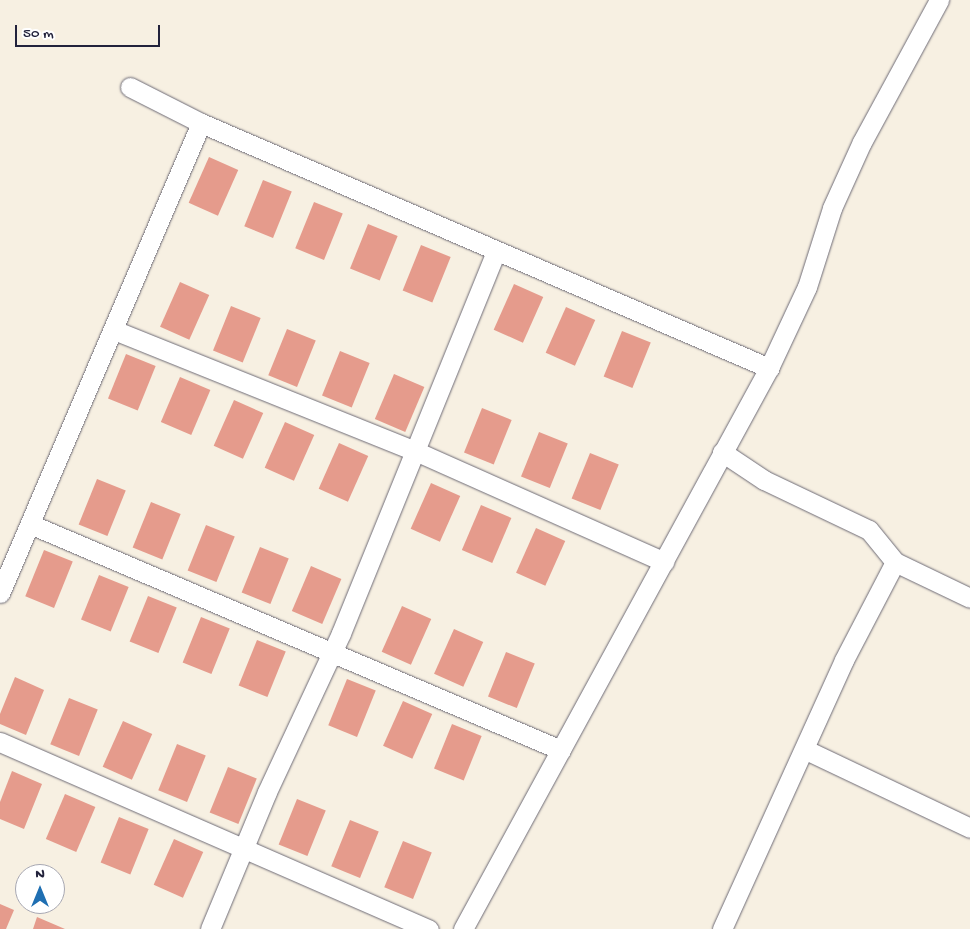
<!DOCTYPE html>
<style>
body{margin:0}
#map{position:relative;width:970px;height:929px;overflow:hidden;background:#f7f0e2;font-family:"Gochi Hand",sans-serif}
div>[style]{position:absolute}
.building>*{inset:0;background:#e59b8c;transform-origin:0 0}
.roads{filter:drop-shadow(0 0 1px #6d6a75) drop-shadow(0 0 1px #6d6a75)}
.street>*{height:19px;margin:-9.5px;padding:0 9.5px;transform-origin:9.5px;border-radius:9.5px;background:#fff}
span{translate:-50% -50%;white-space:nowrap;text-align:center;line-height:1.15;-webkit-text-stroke:5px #fff;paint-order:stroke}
.north{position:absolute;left:15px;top:864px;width:50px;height:50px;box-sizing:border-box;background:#fff;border:1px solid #a7a7b1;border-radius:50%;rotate:0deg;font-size:14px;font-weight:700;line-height:20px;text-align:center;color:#22223b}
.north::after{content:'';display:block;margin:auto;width:18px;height:22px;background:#1f6fb2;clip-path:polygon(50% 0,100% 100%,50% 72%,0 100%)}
.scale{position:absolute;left:15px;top:25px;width:145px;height:22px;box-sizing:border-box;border:2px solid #22223b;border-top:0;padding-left:6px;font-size:15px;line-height:18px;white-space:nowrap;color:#22223b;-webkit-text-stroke:4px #fff;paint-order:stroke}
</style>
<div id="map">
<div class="building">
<div style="left:209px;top:157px;width:32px;height:50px;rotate:24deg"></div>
<div style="left:263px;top:180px;width:31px;height:50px;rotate:22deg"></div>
<div style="left:314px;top:202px;width:31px;height:50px;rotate:22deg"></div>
<div style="left:368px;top:224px;width:32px;height:48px;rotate:22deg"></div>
<div style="left:421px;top:245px;width:32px;height:49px;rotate:22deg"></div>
<div style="left:180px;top:282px;width:32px;height:49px;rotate:24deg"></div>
<div style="left:514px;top:284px;width:32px;height:50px;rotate:24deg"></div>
<div style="left:231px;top:306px;width:32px;height:48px;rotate:22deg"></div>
<div style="left:566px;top:307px;width:32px;height:50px;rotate:24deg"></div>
<div style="left:287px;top:329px;width:31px;height:50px;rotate:22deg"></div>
<div style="left:622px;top:331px;width:31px;height:49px;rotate:22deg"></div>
<div style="left:340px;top:351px;width:32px;height:48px;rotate:22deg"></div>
<div style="left:126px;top:354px;width:32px;height:48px;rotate:22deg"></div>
<div style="left:394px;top:374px;width:33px;height:49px;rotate:23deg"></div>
<div style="left:180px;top:377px;width:33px;height:49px;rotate:23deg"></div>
<div style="left:234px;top:400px;width:32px;height:50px;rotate:24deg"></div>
<div style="left:482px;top:408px;width:32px;height:48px;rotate:22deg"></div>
<div style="left:285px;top:422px;width:32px;height:50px;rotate:24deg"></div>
<div style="left:539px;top:432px;width:31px;height:48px;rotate:22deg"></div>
<div style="left:339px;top:443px;width:32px;height:50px;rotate:24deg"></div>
<div style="left:590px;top:453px;width:31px;height:49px;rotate:22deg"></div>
<div style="left:97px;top:479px;width:31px;height:49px;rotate:22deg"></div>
<div style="left:431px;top:483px;width:32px;height:50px;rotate:24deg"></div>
<div style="left:151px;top:502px;width:32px;height:49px;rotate:22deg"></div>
<div style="left:481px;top:505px;width:33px;height:49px;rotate:23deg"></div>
<div style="left:206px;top:525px;width:31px;height:49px;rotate:22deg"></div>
<div style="left:536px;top:528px;width:32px;height:49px;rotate:24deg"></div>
<div style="left:260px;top:547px;width:31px;height:49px;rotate:22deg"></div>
<div style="left:44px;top:550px;width:31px;height:50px;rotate:22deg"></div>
<div style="left:311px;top:566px;width:33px;height:49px;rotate:23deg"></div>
<div style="left:99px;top:575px;width:32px;height:48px;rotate:22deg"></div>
<div style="left:148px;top:596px;width:31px;height:49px;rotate:22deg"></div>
<div style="left:402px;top:606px;width:32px;height:50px;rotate:24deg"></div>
<div style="left:201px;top:617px;width:31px;height:49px;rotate:22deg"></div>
<div style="left:454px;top:629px;width:32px;height:49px;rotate:24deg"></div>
<div style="left:257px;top:640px;width:31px;height:49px;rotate:22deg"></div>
<div style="left:506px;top:652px;width:31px;height:48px;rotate:22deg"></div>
<div style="clip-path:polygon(15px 677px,44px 690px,26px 735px,0 724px,0 714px)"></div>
<div style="left:347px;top:679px;width:31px;height:50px;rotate:22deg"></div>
<div style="left:69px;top:698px;width:31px;height:50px;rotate:22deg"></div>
<div style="left:403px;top:701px;width:32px;height:49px;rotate:24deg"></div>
<div style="left:123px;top:721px;width:32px;height:50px;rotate:24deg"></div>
<div style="left:452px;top:724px;width:32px;height:48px;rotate:22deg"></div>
<div style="left:177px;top:744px;width:31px;height:50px;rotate:22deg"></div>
<div style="left:228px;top:767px;width:31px;height:49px;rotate:22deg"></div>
<div style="clip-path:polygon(12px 771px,42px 784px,24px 829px,0 819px,0 802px)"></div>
<div style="left:65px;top:794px;width:33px;height:49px;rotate:23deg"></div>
<div style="left:297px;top:799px;width:31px;height:49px;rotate:22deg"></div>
<div style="left:119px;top:817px;width:32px;height:49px;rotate:22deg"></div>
<div style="left:350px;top:820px;width:31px;height:50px;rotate:22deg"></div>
<div style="left:174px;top:839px;width:32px;height:50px;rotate:24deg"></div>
<div style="left:403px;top:841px;width:31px;height:50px;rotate:22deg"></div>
<div style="clip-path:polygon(0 904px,14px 910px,6px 929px,0 929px)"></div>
<div style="clip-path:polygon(37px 917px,65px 929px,33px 929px)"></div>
</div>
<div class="roads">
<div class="street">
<div style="left:130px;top:87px;width:80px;rotate:26.9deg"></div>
<div style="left:201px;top:123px;width:619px;rotate:23.33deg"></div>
<div style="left:114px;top:330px;width:322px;rotate:21.9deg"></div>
<div style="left:413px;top:450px;width:275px;rotate:24deg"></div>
<div style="left:722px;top:452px;width:50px;rotate:33.7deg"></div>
<div style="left:764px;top:480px;width:116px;rotate:25.5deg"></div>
<div style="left:869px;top:530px;width:41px;rotate:50.9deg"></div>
<div style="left:895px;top:562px;width:83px;rotate:25.6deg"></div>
<div style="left:30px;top:524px;width:577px;rotate:23.06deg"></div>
<div style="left:0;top:593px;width:511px;rotate:-66.85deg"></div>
<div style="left:0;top:742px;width:468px;rotate:23.6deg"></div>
<div style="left:806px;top:750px;width:182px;rotate:25.4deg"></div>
<div style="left:210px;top:929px;width:148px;rotate:-67.4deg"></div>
<div style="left:267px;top:792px;width:175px;rotate:-65deg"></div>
<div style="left:341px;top:633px;width:412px;rotate:-67.9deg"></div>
<div style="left:463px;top:929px;width:639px;rotate:-61.39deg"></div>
<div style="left:769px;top:368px;width:89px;rotate:-64.9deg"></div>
<div style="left:807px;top:287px;width:83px;rotate:-72.4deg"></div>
<div style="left:832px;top:208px;width:72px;rotate:-65.6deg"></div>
<div style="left:862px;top:142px;width:162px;rotate:-61.5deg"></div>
<div style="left:722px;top:929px;width:295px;rotate:-65.6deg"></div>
<div style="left:844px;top:660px;width:110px;rotate:-62.5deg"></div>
</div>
</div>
<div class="north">N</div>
<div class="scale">50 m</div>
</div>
